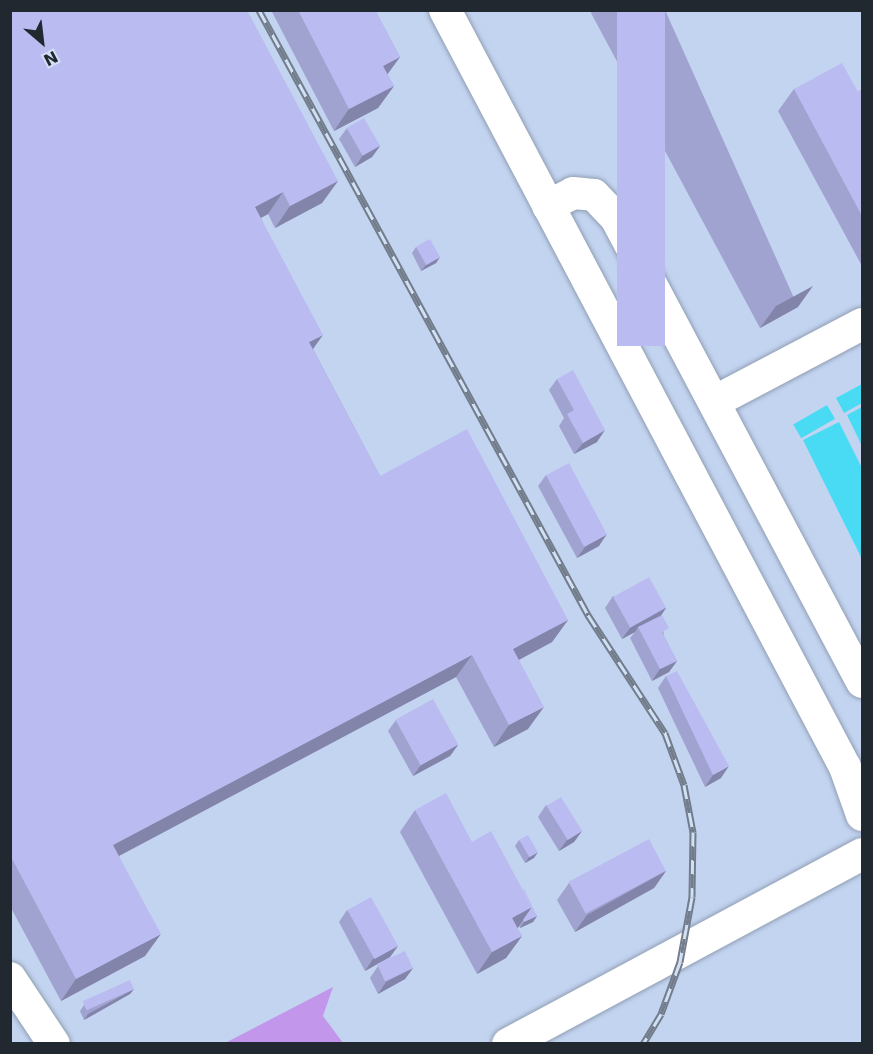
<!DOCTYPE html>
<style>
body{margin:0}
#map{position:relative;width:873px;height:1054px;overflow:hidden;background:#d2e0f6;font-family:"DejaVu Sans",sans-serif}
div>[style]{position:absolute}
.built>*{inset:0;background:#c3d4f1;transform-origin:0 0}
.forest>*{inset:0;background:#c296ea}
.water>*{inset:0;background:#49dbf4;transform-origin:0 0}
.roads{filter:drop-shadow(0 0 2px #909eb2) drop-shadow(0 0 2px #909eb2)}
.minor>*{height:32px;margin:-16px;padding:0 16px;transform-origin:16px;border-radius:16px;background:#fff}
.rail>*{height:7px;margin-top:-3.5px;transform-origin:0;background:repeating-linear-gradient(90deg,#d2e0f6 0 14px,#727c8a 0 28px);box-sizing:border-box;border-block:2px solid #727c8a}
.wall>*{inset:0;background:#a0a2cf}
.shaded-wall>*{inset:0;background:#8284a9}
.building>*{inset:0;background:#babcf1;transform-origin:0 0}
span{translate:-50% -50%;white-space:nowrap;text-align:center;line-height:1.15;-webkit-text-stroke:6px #d2e0f6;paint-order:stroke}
.frame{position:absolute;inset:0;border:12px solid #222830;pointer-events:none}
.north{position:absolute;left:12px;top:12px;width:60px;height:60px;-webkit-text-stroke:4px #d2e0f6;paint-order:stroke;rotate:152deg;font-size:16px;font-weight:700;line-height:24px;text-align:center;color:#222830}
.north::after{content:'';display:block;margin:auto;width:21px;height:27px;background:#222830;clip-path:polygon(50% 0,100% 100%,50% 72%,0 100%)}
</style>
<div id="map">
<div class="built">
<div style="left:11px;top:11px;width:851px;height:1032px"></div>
</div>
<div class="forest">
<div style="clip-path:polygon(333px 987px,323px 1016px,343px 1043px,225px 1043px)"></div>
</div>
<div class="water">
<div style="clip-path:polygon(862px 384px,862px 403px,844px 413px,836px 398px)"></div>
<div style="left:827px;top:405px;width:16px;height:39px;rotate:60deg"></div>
<div style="clip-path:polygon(862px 407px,862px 446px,847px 415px)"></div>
<div style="clip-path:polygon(839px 422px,862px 468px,862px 559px,803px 440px)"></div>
</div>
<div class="roads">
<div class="minor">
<div style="left:445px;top:10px;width:856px;rotate:62.15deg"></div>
<div style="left:845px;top:767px;width:51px;rotate:70.5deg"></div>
<div style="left:548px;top:206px;width:28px;rotate:-27deg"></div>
<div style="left:573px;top:193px;width:21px;rotate:5deg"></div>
<div style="left:594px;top:195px;width:32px;rotate:46deg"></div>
<div style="left:616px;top:218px;width:525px;rotate:62.07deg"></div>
<div style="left:714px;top:402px;width:167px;rotate:-27.8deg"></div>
<div style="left:10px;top:978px;width:79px;rotate:56.3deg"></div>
<div style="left:508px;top:1044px;width:402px;rotate:-28.2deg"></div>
</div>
</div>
<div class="rail">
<div style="left:259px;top:10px;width:689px;rotate:61.46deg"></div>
<div style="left:588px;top:615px;width:141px;rotate:56.9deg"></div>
<div style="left:665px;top:733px;width:55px;rotate:69.9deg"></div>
<div style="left:684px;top:785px;width:48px;rotate:79.2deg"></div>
<div style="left:693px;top:832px;width:65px;rotate:90.9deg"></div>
<div style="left:692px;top:897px;width:66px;rotate:100.5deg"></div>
<div style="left:680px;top:962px;width:55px;rotate:110.1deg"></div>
<div style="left:661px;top:1014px;width:35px;rotate:121deg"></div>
</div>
<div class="wall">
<div style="clip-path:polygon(10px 10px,338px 181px,322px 203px,275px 228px,268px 214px,261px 218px,313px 349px,380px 476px,568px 620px,552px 642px,519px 660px,528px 729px,494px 747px,456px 677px,119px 856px,145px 956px,61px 1001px,10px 906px)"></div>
<div style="clip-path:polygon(271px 10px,375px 10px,400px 57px,387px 74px,394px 86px,378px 108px,334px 131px)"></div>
<div style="clip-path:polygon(592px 10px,665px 10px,798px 307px,760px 328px,591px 13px)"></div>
<div style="clip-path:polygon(794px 89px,858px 92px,862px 89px,862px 266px,778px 111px)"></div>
<div style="clip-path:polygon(347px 128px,380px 146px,372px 157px,355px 167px,339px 139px)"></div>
<div style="clip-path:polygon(416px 247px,440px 257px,436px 263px,421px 271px,412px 253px)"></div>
<div style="clip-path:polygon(557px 379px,597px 442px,574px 454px,559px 426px,564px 418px,549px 390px)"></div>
<div style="clip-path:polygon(546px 475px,599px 546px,577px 558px,538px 486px)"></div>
<div style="clip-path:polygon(613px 596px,666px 608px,661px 615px,664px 636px,677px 661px,669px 672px,652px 681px,630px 638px,635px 632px,622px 639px,605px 608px)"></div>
<div style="clip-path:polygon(666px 676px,721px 778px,705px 787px,658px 688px)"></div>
<div style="clip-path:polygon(396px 720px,458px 745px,450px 756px,413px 776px,388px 731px)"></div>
<div style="clip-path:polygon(546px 805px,582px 831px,574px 842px,559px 851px,538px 817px)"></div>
<div style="clip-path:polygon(415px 810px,472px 842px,537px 916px,533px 922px,520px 928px,519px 926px,517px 928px,522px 936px,506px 958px,477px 974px,400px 832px)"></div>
<div style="clip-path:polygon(519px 840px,534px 858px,525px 863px,515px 846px)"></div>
<div style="clip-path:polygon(666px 871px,654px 888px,575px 932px,557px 900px,569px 883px)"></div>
<div style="clip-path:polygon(347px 910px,398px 946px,390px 957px,365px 971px,339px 922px)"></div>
<div style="clip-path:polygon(378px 966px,413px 968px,405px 979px,378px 994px,370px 978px)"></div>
<div style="clip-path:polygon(134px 989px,130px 994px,84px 1020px,80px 1011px,84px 1005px)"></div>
</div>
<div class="shaded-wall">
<div style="clip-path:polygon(400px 57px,384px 79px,383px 66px)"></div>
<div style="clip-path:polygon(394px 86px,378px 108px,334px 131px,349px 109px)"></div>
<div style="clip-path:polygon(380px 146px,372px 157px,355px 167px,363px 155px)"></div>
<div style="clip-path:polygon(338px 181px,322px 203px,275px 228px,290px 206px)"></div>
<div style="clip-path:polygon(283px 192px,268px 214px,240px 229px,255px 207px)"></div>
<div style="clip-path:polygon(440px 257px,436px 263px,421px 271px,426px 265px)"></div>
<div style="clip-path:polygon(813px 286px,798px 307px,760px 328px,776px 306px)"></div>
<div style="clip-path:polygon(323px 335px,308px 356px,309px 342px)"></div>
<div style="clip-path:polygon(605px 430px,597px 442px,574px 454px,583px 443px)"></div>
<div style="clip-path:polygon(607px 534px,599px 546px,577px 558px,585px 547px)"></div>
<div style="clip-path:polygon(666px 608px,658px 620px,638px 627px,635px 632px,622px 639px,630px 628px)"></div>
<div style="clip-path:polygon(568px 620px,552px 642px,498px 671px,513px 649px)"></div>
<div style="clip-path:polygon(472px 655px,456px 677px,98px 867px,113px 845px)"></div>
<div style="clip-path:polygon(677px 661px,669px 672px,652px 681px,660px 669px)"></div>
<div style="clip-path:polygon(544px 707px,528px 729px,494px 747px,509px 725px)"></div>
<div style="clip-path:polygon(458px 745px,450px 756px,413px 776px,421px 765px)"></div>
<div style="clip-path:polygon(729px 766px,721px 778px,705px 787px,713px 775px)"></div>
<div style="clip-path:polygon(582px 831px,574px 842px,559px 851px,567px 840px)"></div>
<div style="clip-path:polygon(538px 852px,534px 858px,525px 863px,529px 857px)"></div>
<div style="clip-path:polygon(666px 871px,654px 888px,575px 932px,587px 915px)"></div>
<div style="clip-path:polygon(532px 907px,517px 929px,512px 918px)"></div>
<div style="clip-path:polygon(537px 916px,533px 922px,520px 928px,524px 922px)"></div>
<div style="clip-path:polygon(161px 934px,145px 956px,61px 1001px,76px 979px)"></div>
<div style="clip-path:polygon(522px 936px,506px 958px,477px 974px,492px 952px)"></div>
<div style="clip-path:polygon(398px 946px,390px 957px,365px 971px,373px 959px)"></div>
<div style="clip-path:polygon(413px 968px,405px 979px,378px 994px,386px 982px)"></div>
<div style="clip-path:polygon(134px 989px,130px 994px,84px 1020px,88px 1014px)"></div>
</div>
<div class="building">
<div style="clip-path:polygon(10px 10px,247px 10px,338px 181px,290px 206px,283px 192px,255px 207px,323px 335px,309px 342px,380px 476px,467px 429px,568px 620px,513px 649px,544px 707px,509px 725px,472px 655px,113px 845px,161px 934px,76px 979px,10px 855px)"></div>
<div style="clip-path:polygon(298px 10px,375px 10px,400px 57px,383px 66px,394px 86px,349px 109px)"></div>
<div style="left:617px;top:10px;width:48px;height:336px"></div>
<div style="clip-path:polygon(842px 63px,858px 92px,862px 89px,862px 216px,794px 89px)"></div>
<div style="left:364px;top:118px;width:32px;height:20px;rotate:60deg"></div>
<div style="left:430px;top:239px;width:21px;height:16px;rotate:61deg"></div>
<div style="clip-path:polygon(573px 370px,605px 430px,583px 443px,567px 414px,574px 410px,557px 379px)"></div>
<div style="left:569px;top:463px;width:81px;height:26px;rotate:62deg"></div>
<div style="left:649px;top:577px;width:35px;height:41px;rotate:61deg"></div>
<div style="clip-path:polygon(662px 615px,669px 628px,662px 632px,677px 661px,660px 669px,638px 627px)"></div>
<div style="clip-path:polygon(677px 671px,729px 766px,713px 775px,666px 676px)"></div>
<div style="left:433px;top:699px;width:52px;height:43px;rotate:61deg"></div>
<div style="clip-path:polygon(446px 793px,472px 842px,491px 831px,532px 907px,512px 918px,522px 936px,492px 952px,415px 810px)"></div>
<div style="left:561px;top:797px;width:40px;height:17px;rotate:58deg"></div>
<div style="left:528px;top:835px;width:20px;height:10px;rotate:60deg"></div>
<div style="left:649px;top:839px;width:36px;height:91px;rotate:62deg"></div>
<div style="clip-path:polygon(524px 889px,537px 916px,524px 922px,523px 920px,532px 907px,523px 890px)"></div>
<div style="left:371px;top:897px;width:56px;height:27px;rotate:61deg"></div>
<div style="left:405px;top:951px;width:19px;height:31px;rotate:65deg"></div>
<div style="left:130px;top:980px;width:10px;height:52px;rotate:66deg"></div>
</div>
<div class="frame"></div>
<div class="north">N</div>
</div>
